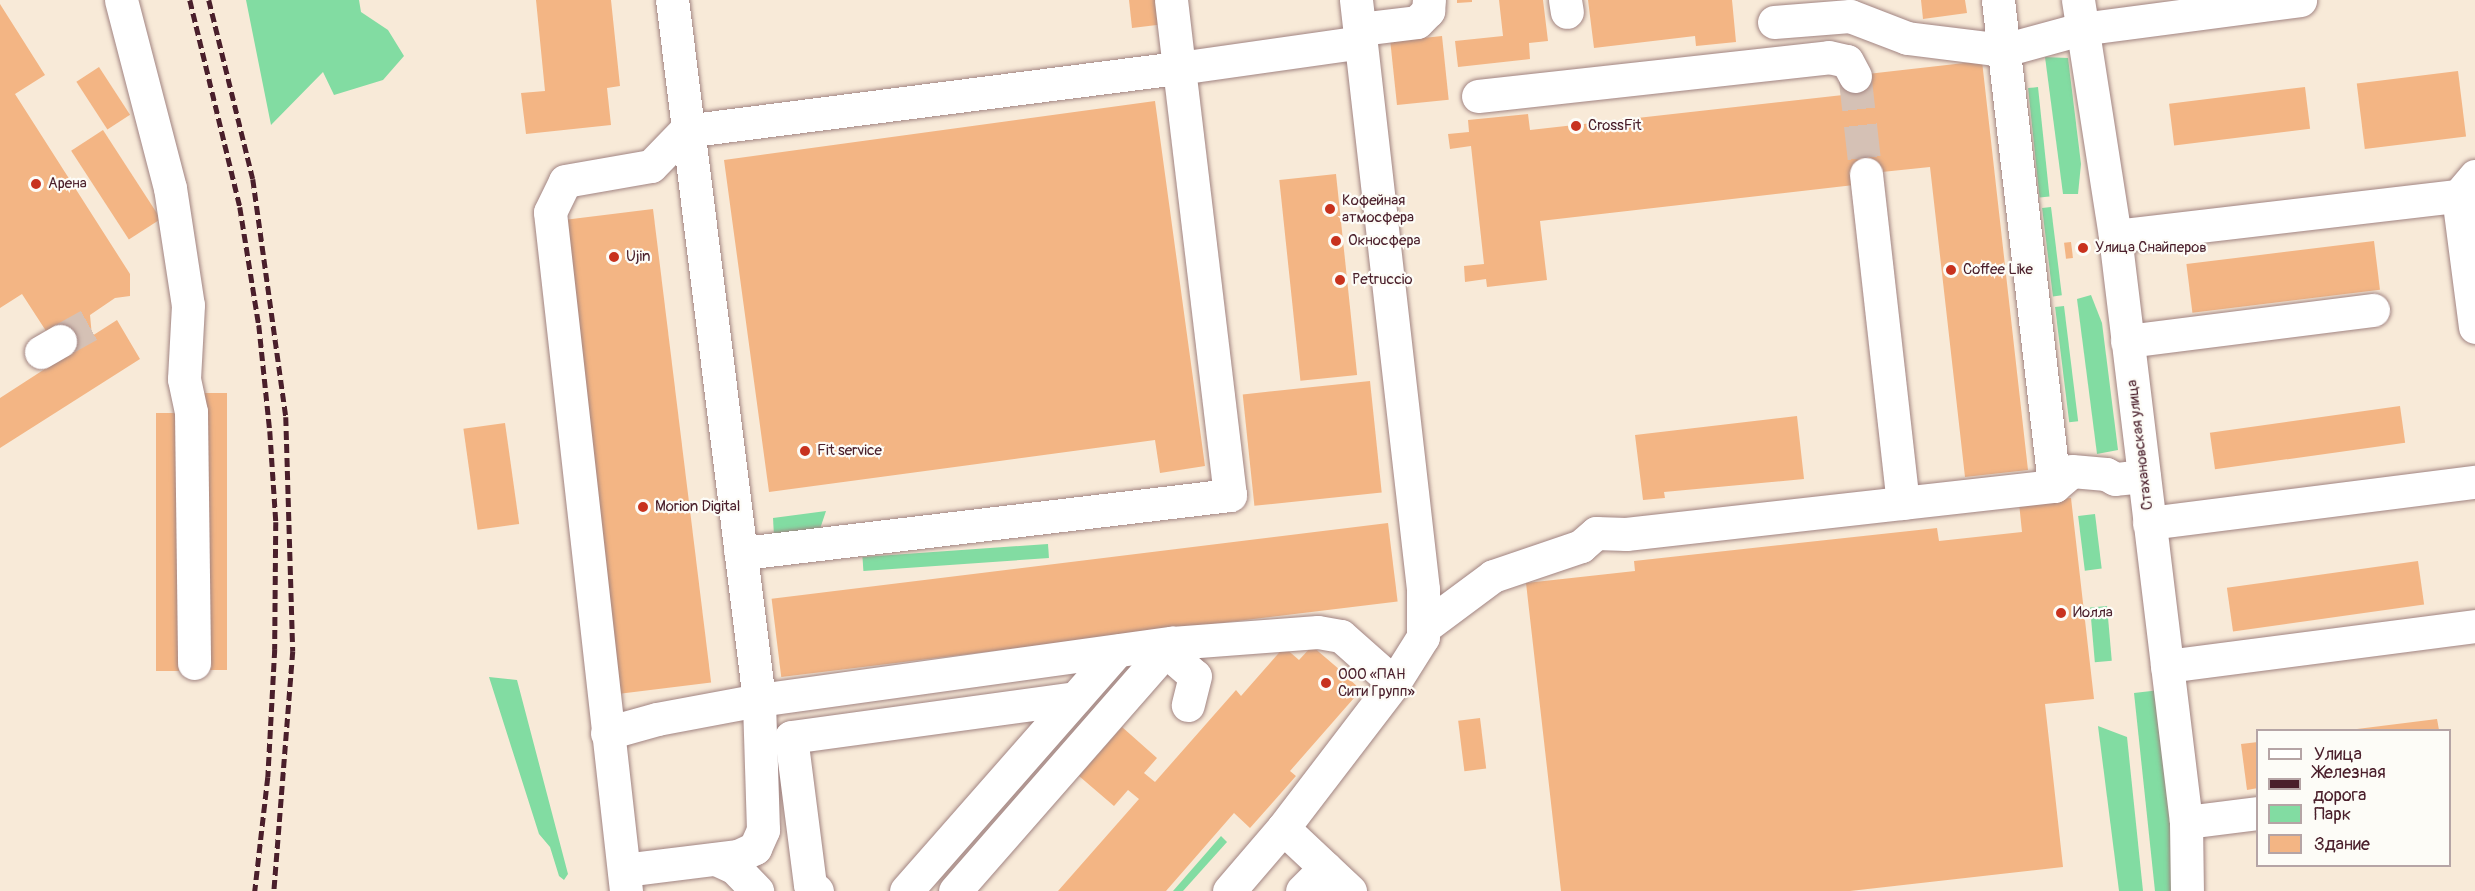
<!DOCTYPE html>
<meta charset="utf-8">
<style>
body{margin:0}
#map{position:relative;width:2475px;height:891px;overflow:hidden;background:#f8ead8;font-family:Pangolin,sans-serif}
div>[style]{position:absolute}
.green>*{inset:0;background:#82dca2;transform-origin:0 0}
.building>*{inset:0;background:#f3b584;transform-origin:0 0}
.minor-tunnel>*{height:33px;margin-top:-16.5px;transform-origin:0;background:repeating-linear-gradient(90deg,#d5c1b5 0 33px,transparent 0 49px)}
.roads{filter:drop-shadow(0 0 2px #a18482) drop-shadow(0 0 2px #a18482)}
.minor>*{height:33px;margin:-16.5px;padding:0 16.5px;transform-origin:16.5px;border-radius:16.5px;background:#fff}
.major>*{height:33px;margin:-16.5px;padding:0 16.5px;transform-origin:16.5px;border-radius:16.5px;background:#fff}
.rail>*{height:4.5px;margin-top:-2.25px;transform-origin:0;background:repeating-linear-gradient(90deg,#4a1f2b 0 9px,transparent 0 13.5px)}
.dots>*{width:16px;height:16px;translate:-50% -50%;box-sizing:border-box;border:3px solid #fdfcf7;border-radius:50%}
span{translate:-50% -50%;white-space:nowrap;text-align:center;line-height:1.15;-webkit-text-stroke:4.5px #fdfcf7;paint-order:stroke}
.poi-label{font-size:15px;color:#4a1f2b}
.left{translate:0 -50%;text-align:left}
.street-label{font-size:15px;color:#4a1f2b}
.legend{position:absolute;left:2256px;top:729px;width:195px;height:138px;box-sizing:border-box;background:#fdfcf7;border:2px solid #b5a4a5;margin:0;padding:8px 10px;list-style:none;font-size:18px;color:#4a1f2b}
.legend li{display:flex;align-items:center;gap:12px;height:30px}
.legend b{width:30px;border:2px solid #b5a4a5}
</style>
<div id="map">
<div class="green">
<div style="clip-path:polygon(246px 0,359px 0,361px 12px,388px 30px,404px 56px,383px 80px,334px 95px,323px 72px,271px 125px)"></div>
<div style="clip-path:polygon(2045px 57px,2068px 58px,2081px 164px,2078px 194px,2063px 194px)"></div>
<div style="left:2038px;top:87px;width:110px;height:10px;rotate:84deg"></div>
<div style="left:2051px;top:207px;width:89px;height:9px;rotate:83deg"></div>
<div style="clip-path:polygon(2091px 295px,2102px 323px,2118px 450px,2097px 454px,2077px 299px)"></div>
<div style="left:2064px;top:306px;width:116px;height:9px;rotate:83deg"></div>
<div style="clip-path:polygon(826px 511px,819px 532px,774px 536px,773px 518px)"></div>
<div style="left:2095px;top:514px;width:55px;height:17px;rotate:83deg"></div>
<div style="left:1048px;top:544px;width:14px;height:186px;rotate:86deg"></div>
<div style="left:2107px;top:606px;width:55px;height:17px;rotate:85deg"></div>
<div style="clip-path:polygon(489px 677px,517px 680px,568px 874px,564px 880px,559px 876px,550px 847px,539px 834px)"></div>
<div style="clip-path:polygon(2160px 690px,2175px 891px,2155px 891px,2134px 693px)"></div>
<div style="clip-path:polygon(2098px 726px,2127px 737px,2143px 891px,2119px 891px)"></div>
<div style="clip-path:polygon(1221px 836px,1227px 842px,1183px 891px,1173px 891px)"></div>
</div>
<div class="building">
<div style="clip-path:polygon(536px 0,611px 0,620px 86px,607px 88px,611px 125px,526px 134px,521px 93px,545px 91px)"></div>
<div style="clip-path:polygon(1129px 0,1162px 0,1165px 24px,1132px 28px)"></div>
<div style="clip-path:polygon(1457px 0,1472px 0,1472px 2px,1457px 3px)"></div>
<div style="clip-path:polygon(1499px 0,1543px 0,1548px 41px,1529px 43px,1530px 59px,1458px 67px,1455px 41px,1503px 36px)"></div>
<div style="clip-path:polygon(1588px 0,1732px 0,1736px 42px,1696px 46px,1695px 36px,1594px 48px)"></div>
<div style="clip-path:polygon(1921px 0,1965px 0,1967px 13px,1923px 19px)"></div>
<div style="clip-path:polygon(0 4px,45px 75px,15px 94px,130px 274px,130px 296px,115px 298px,90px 315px,92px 336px,117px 320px,140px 359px,0 448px,0 398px,68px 354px,48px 334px,22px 294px,0 308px)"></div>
<div style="left:1442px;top:36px;width:64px;height:52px;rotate:84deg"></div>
<div style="clip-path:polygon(1982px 61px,2028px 470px,1965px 477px,1930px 167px,1853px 175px,1854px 185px,1540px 221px,1547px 280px,1487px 287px,1486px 279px,1465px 282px,1464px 266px,1484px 264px,1471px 146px,1450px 149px,1448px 134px,1469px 132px,1468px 120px,1528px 114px,1530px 130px,1843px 95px,1841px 77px)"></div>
<div style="left:99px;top:67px;width:57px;height:27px;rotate:57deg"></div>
<div style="left:2458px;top:71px;width:66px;height:102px;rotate:83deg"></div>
<div style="left:2305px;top:87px;width:42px;height:137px;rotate:83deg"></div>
<div style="clip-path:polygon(1155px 101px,1205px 466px,1160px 473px,1155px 440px,769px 492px,724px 160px)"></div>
<div style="left:103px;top:130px;width:106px;height:38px;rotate:57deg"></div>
<div style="left:1336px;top:174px;width:202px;height:57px;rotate:84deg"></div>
<div style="left:653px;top:209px;width:477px;height:94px;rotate:83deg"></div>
<div style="left:2374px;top:241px;width:49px;height:189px;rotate:83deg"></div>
<div style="left:2071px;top:242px;width:16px;height:7px;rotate:83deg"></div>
<div style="left:1370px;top:381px;width:112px;height:128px;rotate:84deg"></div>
<div style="left:203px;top:393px;width:24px;height:277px"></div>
<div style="left:2400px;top:406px;width:37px;height:192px;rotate:82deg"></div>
<div style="left:156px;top:413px;width:23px;height:258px"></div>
<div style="clip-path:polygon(1797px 416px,1804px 479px,1664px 492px,1665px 498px,1643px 500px,1635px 435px)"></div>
<div style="left:505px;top:423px;width:102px;height:42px;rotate:82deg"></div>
<div style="clip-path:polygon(2071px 498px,2094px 699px,2045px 704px,2063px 867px,1850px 891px,1561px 891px,1526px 583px,1635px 571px,1634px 561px,1937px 528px,1939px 541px,2022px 532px,2019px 503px)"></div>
<div style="left:1388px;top:523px;width:79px;height:621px;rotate:83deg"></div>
<div style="left:2418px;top:561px;width:44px;height:193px;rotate:82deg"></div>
<div style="clip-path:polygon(1312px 646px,1340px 670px,1344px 666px,1350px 671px,1346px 676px,1361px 690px,1290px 771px,1296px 776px,1250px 828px,1234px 813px,1166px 891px,1058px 891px,1139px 799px,1128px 790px,1114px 806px,1079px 776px,1122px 727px,1157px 758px,1144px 773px,1155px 782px,1236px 690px,1241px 696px,1284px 647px,1299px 660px)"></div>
<div style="left:1480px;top:718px;width:51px;height:22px;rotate:83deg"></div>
<div style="clip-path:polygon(2437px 719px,2439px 730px,2357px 730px,2357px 729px)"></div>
<div style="clip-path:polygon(2258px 742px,2258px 788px,2247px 790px,2241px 744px)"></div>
</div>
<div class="minor-tunnel">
<div style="left:1855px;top:76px;width:99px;rotate:83.6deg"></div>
<div style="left:60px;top:341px;width:35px;rotate:-29deg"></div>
</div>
<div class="roads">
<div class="minor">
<div style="left:121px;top:0;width:194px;rotate:75.4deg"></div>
<div style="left:170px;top:188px;width:118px;rotate:81.3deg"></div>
<div style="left:188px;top:305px;width:74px;rotate:93.1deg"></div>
<div style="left:184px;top:379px;width:34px;rotate:78deg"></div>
<div style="left:191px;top:412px;width:251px;rotate:89.3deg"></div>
<div style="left:1171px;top:0;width:68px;rotate:83.3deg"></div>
<div style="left:1179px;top:68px;width:184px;rotate:-8.1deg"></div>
<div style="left:1565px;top:0;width:12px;rotate:81deg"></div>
<div style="left:1998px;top:0;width:489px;rotate:83.4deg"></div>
<div style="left:1774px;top:22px;width:76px;rotate:-4.5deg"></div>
<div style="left:1850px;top:16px;width:61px;rotate:21.1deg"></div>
<div style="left:1907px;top:38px;width:98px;rotate:7.1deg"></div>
<div style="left:2004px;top:50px;width:80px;rotate:-15.3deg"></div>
<div style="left:2081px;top:29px;width:221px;rotate:-7.5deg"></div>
<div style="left:1360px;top:29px;width:57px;rotate:-7deg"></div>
<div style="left:1417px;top:22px;width:16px;rotate:-45deg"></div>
<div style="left:1428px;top:11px;width:11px;rotate:-85deg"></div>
<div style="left:1478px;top:96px;width:353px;rotate:-6.3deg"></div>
<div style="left:1829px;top:57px;width:18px;rotate:13deg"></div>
<div style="left:1847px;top:61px;width:17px;rotate:62deg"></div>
<div style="left:1866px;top:174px;width:331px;rotate:83.6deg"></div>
<div style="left:2475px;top:176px;width:26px;rotate:130deg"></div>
<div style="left:2458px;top:196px;width:132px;rotate:82.6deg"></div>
<div style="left:2115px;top:236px;width:345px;rotate:-6.7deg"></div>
<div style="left:2127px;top:341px;width:248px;rotate:-7.2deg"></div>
<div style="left:41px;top:352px;width:22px;rotate:-30deg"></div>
<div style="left:2149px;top:523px;width:329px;rotate:-7.2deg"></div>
<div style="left:1423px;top:628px;width:87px;rotate:-36.6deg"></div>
<div style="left:1493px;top:576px;width:93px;rotate:-18.8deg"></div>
<div style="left:1581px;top:546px;width:20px;rotate:-41deg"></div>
<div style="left:1596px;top:533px;width:30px;rotate:2deg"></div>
<div style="left:1626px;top:534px;width:431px;rotate:-6.4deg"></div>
<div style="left:2054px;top:486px;width:23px;rotate:-40deg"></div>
<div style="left:2072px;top:471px;width:34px;rotate:5deg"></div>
<div style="left:2106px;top:474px;width:10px;rotate:29deg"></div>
<div style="left:2115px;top:479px;width:29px;rotate:-6deg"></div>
<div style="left:1166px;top:651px;width:38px;rotate:41deg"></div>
<div style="left:1195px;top:676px;width:30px;rotate:104deg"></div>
<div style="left:2167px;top:666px;width:311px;rotate:-7.4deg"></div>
<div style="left:607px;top:733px;width:52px;rotate:-15.6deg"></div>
<div style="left:657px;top:719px;width:104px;rotate:-10.6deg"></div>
<div style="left:759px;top:700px;width:417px;rotate:-7.9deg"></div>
<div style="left:1172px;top:643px;width:146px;rotate:-4.3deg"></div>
<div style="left:1318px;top:632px;width:23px;rotate:10deg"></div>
<div style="left:1341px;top:636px;width:71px;rotate:41.6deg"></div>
<div style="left:2186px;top:822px;width:73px;rotate:-7.1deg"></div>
<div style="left:1283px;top:828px;width:92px;rotate:43.2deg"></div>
<div style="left:716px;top:859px;width:21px;rotate:25deg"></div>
<div style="left:735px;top:868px;width:32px;rotate:46deg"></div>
<div style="left:624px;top:870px;width:115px;rotate:-7deg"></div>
<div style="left:738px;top:856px;width:19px;rotate:-25deg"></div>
<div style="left:755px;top:848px;width:20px;rotate:-66deg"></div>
<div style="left:763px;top:830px;width:130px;rotate:-91.8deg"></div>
<div style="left:759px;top:700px;width:705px;rotate:-97.08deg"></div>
<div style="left:626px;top:891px;width:683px;rotate:-96.39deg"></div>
<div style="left:550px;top:212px;width:34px;rotate:-64deg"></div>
<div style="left:565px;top:181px;width:87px;rotate:-9.9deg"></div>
<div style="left:651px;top:166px;width:49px;rotate:-45.8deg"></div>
<div style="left:685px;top:131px;width:498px;rotate:-7.3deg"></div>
<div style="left:1179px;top:68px;width:430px;rotate:83.2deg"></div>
<div style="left:1230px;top:495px;width:493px;rotate:173.2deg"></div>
<div style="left:817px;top:891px;width:9px;rotate:-139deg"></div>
<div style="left:810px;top:885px;width:149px;rotate:-97.3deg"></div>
<div style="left:791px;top:737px;width:287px;rotate:-7.8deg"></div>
<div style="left:906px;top:891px;width:320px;rotate:-48.7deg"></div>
<div style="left:955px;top:891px;width:330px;rotate:-48.8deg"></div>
<div style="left:1229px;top:891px;width:83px;rotate:-49.4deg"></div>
<div style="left:1283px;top:828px;width:183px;rotate:-52.6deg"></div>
<div style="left:1394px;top:683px;width:54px;rotate:-57.8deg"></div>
<div style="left:1423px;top:637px;width:48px;rotate:-90deg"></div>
<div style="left:1423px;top:589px;width:593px;rotate:-96.49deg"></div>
<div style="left:1302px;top:891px;width:33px;rotate:-45deg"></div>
</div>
<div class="major">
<div style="left:2078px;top:0;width:239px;rotate:81.1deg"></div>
<div style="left:2115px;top:236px;width:590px;rotate:83.09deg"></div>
<div style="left:2186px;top:822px;width:69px;rotate:89.2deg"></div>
</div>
</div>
<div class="rail">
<div style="left:190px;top:0;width:213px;rotate:76.4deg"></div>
<div style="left:240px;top:207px;width:120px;rotate:80.9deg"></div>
<div style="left:259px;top:325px;width:107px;rotate:84.1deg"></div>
<div style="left:270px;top:431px;width:91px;rotate:86.2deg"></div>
<div style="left:276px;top:522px;width:127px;rotate:90.5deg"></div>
<div style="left:275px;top:649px;width:128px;rotate:93.1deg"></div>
<div style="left:268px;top:777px;width:115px;rotate:96.5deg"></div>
<div style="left:209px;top:0;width:184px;rotate:76.2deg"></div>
<div style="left:253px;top:179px;width:240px;rotate:82.1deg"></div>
<div style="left:286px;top:417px;width:234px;rotate:88.3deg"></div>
<div style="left:293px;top:651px;width:241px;rotate:94.5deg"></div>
</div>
<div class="dots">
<div style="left:1576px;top:126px;background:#c8321e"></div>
<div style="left:36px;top:184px;background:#c8321e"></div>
<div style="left:1330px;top:209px;background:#c8321e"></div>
<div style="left:1336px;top:241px;background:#c8321e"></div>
<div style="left:2083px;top:248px;background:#c8321e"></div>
<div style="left:614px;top:257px;background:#c8321e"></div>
<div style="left:1951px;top:270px;background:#c8321e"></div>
<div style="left:1340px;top:280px;background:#c8321e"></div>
<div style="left:805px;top:451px;background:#c8321e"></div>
<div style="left:643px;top:507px;background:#c8321e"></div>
<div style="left:2061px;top:613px;background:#c8321e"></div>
<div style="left:1326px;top:683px;background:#c8321e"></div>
</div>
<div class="poi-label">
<span class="left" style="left:1588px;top:126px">CrossFit</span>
<span class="left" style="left:48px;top:184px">Арена</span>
<span class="left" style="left:1342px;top:209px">Кофейная<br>атмосфера</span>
<span class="left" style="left:1348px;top:241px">Окносфера</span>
<span class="left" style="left:2095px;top:248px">Улица Снайперов</span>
<span class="left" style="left:626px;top:257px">Ujin</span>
<span class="left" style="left:1963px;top:270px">Coffee Like</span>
<span class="left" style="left:1352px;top:280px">Petruccio</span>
<span class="left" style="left:817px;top:451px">Fit service</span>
<span class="left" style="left:655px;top:507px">Morion Digital</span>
<span class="left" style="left:2073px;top:613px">Иолла</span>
<span class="left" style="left:1338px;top:683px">ООО «ПАН<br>Сити Групп»</span>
</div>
<div class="street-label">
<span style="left:2140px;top:445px;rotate:-97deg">Стахановская улица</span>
</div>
<ul class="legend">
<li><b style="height:8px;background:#fff"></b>Улица</li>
<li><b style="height:8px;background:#4a1f2b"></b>Железная дорога</li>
<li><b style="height:16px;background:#82dca2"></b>Парк</li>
<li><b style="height:16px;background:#f3b584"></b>Здание</li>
</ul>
</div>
